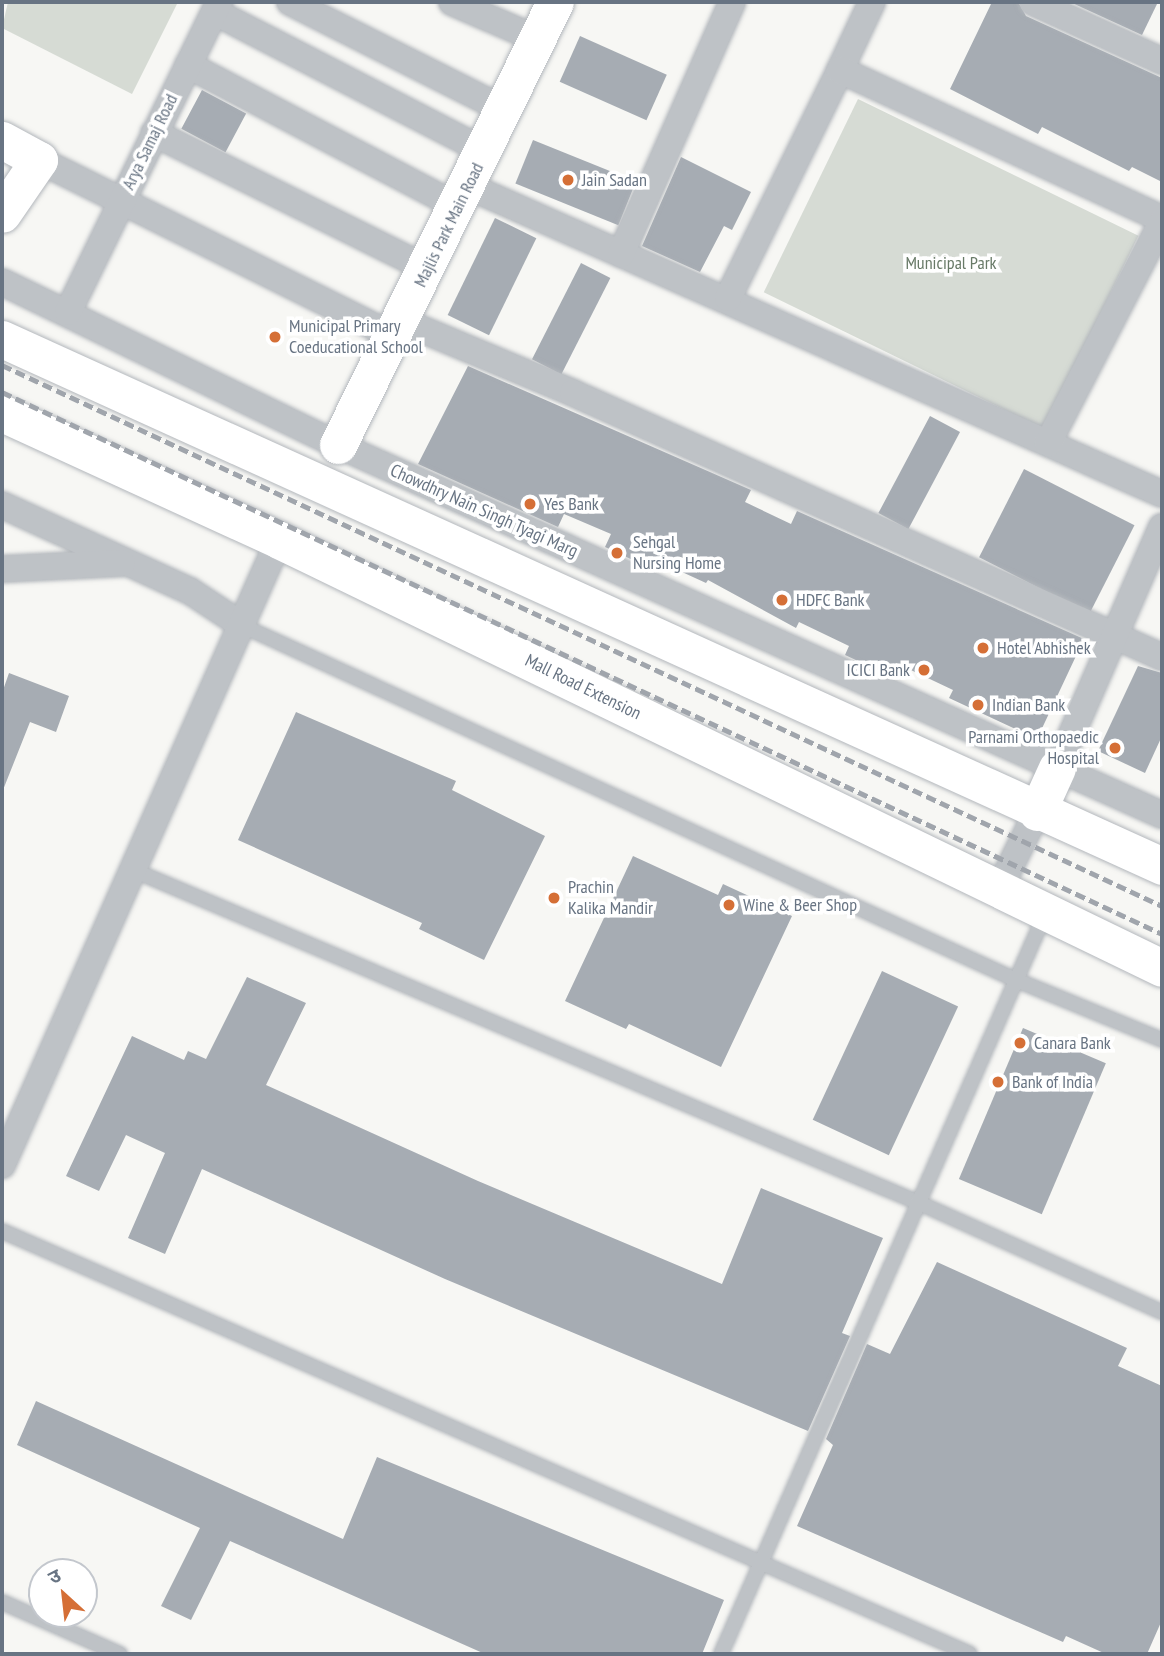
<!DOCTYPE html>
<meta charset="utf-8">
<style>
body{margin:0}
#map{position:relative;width:1164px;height:1656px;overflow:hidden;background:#f7f7f4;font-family:"PT Sans Narrow","Noto Sans Devanagari",sans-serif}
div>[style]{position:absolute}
.green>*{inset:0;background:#d6dbd4;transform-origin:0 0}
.building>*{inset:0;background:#a6acb3;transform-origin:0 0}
.roads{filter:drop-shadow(0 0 2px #b3b7bc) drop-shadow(0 0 2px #b3b7bc)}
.lane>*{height:14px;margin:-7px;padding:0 7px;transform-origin:7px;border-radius:7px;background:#bec2c6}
.street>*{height:26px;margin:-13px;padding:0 13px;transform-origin:13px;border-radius:13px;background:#bec2c6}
.secondary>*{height:37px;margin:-18.5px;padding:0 18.5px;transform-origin:18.5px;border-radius:18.5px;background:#fff}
.rail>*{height:5px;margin-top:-2.5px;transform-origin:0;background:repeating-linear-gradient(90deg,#a0a5ac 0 10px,transparent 0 15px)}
.dots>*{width:19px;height:19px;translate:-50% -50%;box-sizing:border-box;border:4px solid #fff;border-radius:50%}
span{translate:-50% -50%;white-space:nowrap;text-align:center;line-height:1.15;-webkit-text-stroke:7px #fff;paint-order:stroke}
.street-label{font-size:18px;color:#687483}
.poi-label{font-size:18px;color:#687483}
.left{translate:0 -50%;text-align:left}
.right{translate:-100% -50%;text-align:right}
.park-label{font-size:18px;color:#687a67}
.frame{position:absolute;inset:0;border:4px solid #687483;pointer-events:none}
.north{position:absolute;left:28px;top:1558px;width:70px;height:70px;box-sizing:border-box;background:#fff;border:2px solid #c3c7cd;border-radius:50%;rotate:333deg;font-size:19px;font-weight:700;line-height:28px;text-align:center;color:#687483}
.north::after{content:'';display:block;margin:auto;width:24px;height:32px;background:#d56f36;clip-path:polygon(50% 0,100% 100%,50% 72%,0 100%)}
</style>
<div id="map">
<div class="green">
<div style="clip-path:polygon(8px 2px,178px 2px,132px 94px,2px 28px)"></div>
<div style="left:858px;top:99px;width:312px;height:215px;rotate:26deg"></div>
</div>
<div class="building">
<div style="clip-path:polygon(992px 2px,1018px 2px,1026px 16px,1162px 78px,1162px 182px,1132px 167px,1129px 171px,1042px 127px,1038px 134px,950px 89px)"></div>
<div style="clip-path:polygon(1070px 2px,1158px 2px,1142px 35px)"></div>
<div style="left:580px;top:36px;width:95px;height:50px;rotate:24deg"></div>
<div style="left:202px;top:90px;width:50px;height:44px;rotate:28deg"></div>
<div style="left:533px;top:140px;width:111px;height:47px;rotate:22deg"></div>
<div style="clip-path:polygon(681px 157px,751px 192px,732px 230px,724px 226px,700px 272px,642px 246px)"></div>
<div style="left:495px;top:218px;width:46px;height:108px;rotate:26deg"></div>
<div style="left:581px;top:263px;width:33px;height:108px;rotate:27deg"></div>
<div style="clip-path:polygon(468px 366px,751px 490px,745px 502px,791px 524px,797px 511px,1084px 639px,1037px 739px,949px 698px,953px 690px,896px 663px,890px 676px,845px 655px,849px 646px,799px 622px,796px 628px,708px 580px,706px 583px,658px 561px,654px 570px,605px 547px,611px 534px,564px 514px,558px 527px,418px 464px)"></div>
<div style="left:930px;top:416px;width:34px;height:110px;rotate:28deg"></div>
<div style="left:1024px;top:469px;width:124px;height:99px;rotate:27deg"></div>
<div style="clip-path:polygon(1138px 666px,1162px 673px,1162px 736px,1145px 773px,1098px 751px)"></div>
<div style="clip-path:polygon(9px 673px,69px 696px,56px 732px,30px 722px,3px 790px,2px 693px)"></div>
<div style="clip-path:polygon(296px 712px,456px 781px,452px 790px,545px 836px,484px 960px,419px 929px,422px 923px,238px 840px)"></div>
<div style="clip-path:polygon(633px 856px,718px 895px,723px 884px,792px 916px,721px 1067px,629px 1024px,626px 1029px,565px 1001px)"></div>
<div style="left:882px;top:971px;width:84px;height:164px;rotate:25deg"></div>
<div style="clip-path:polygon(247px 977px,306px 1003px,266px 1085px,478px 1181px,722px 1284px,761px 1188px,883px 1238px,842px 1333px,850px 1336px,808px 1431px,445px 1279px,202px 1169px,165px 1254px,128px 1238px,165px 1153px,126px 1135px,99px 1191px,66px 1176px,132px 1036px,184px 1060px,188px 1051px,206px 1059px)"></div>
<div style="left:1023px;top:1028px;width:90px;height:164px;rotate:23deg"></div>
<div style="clip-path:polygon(937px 1262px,1127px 1348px,1118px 1366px,1162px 1386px,1162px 1620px,1147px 1654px,1106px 1654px,1066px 1636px,1063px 1642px,797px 1526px,833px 1445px,826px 1439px,867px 1344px,890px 1354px)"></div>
<div style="clip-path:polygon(36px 1401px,343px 1539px,377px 1457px,724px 1600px,702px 1654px,485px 1654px,230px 1541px,191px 1620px,161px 1606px,200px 1528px,17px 1445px)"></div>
</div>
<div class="roads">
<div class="lane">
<div style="left:243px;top:626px;width:850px;rotate:24.61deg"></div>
<div style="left:1016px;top:980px;width:158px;rotate:22.3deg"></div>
<div style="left:133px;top:870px;width:851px;rotate:22.95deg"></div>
<div style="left:917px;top:1202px;width:269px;rotate:24.2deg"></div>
<div style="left:2px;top:1231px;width:1056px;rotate:23.6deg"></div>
<div style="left:2px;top:1602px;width:129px;rotate:23.8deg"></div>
<div style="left:721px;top:1654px;width:810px;rotate:-66.35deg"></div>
</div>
<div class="street">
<div style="left:290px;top:2px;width:238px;rotate:26.7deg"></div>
<div style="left:452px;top:2px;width:93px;rotate:23.5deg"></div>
<div style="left:1033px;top:2px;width:142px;rotate:24.6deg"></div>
<div style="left:215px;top:12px;width:303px;rotate:27.3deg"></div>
<div style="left:188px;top:65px;width:306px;rotate:27.7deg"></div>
<div style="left:840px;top:70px;width:75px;rotate:-64.8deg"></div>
<div style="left:154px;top:133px;width:306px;rotate:26.4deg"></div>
<div style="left:39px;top:160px;width:396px;rotate:26.4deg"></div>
<div style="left:468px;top:186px;width:759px;rotate:23.93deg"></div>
<div style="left:621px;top:254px;width:275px;rotate:-66.2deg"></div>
<div style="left:2px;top:282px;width:373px;rotate:25.9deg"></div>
<div style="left:338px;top:445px;width:903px;rotate:24.18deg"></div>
<div style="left:728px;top:298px;width:254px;rotate:-63.8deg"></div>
<div style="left:840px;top:70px;width:355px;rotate:24.8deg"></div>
<div style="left:68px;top:312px;width:345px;rotate:-64deg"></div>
<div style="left:402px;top:321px;width:186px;rotate:22.8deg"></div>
<div style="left:573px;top:393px;width:645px;rotate:24.14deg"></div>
<div style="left:1048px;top:443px;width:249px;rotate:-62.7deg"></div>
<div style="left:2px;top:505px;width:207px;rotate:24.6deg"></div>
<div style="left:190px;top:591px;width:64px;rotate:33.4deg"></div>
<div style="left:2px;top:569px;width:120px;rotate:-2.9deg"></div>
<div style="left:1057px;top:768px;width:263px;rotate:-66.5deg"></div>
<div style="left:999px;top:889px;width:86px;rotate:-63.7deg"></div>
<div style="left:2px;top:1165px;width:684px;rotate:-66.1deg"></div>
</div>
<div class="secondary">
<div style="left:2px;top:140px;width:42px;rotate:28.4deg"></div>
<div style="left:39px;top:160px;width:65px;rotate:124.4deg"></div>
<div style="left:2px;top:339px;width:1274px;rotate:24.43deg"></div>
<div style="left:2px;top:413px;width:305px;rotate:24.6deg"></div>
<div style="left:279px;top:540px;width:981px;rotate:25.86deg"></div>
<div style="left:338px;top:445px;width:493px;rotate:-63.9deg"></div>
<div style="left:1037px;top:812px;width:48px;rotate:-65.6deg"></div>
</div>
</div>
<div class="rail">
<div style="left:2px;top:365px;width:1280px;rotate:25deg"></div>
<div style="left:2px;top:392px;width:1280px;rotate:25.04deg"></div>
</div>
<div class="dots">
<div style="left:568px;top:180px;background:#d56f36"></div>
<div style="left:275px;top:337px;background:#d56f36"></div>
<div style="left:530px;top:504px;background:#d56f36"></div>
<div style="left:617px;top:553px;background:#d56f36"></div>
<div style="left:782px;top:600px;background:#d56f36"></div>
<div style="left:983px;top:648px;background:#d56f36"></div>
<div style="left:924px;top:670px;background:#d56f36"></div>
<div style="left:978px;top:705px;background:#d56f36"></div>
<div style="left:1115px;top:748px;background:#d56f36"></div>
<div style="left:554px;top:898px;background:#d56f36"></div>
<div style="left:729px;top:905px;background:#d56f36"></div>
<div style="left:1020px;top:1043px;background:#d56f36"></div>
<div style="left:998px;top:1082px;background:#d56f36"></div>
</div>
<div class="street-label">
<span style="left:150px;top:142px;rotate:-64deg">Arya Samaj Road</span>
<span style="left:449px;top:225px;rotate:-64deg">Majlis Park Main Road</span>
<span style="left:484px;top:511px;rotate:24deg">Chowdhry Nain Singh Tyagi Marg</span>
<span style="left:583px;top:687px;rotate:26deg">Mall Road Extension</span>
</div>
<div class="poi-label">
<span class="left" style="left:582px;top:180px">Jain Sadan</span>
<span class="left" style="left:289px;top:337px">Municipal Primary<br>Coeducational School</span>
<span class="left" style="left:544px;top:504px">Yes Bank</span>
<span class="left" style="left:633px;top:553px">Sehgal<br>Nursing Home</span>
<span class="left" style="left:796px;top:600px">HDFC Bank</span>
<span class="left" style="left:997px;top:648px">Hotel Abhishek</span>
<span class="right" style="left:910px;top:670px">ICICI Bank</span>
<span class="left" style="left:992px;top:705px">Indian Bank</span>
<span class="right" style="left:1099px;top:748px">Parnami Orthopaedic<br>Hospital</span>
<span class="left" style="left:568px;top:898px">Prachin<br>Kalika Mandir</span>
<span class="left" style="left:743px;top:905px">Wine &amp; Beer Shop</span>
<span class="left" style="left:1034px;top:1043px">Canara Bank</span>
<span class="left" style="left:1012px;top:1082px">Bank of India</span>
</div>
<div class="park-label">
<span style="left:951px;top:263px">Municipal Park</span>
</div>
<div class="frame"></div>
<div class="north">उ</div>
</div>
